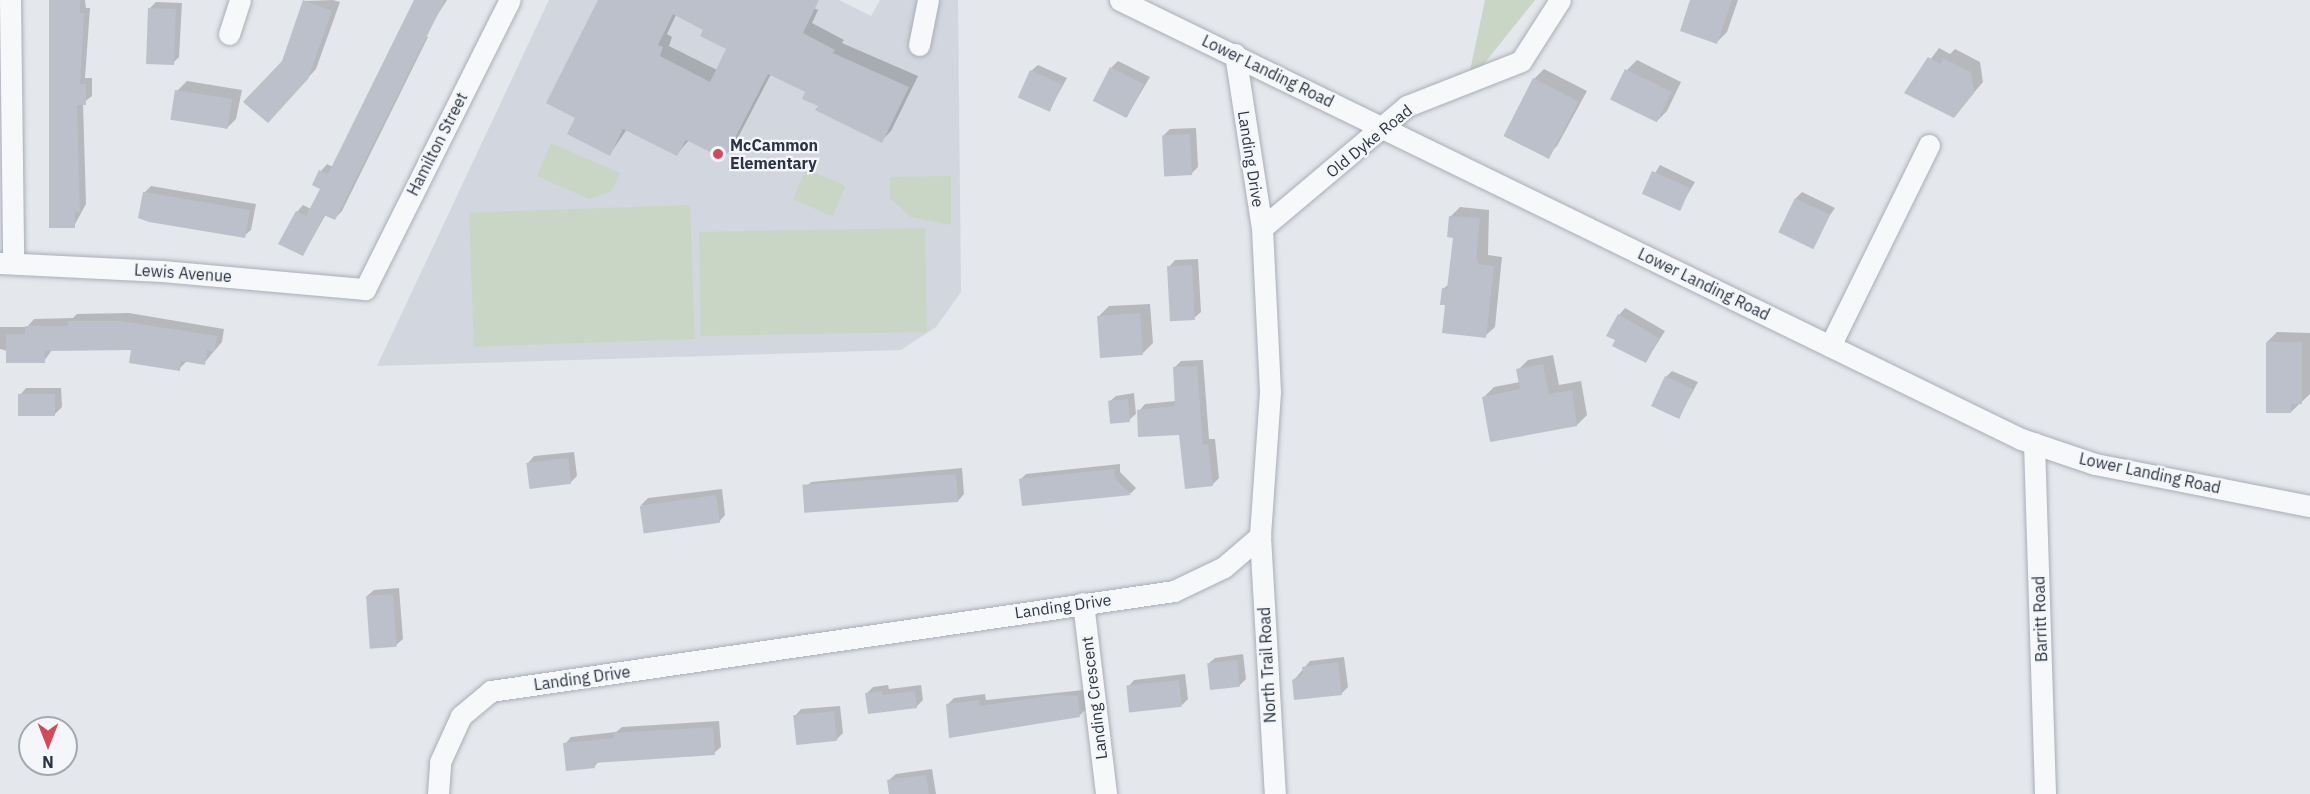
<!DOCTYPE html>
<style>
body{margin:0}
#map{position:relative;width:2310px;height:794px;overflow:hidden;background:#e4e7ec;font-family:"IBM Plex Sans",sans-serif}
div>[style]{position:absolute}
.built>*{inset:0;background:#d2d6de}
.green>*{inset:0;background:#c9d6c5;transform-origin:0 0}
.shadow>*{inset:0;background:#0003}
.building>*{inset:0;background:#bbc0ca;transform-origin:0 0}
.roads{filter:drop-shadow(0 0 2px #a9aeb7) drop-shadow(0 0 2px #a9aeb7)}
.minor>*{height:21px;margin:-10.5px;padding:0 10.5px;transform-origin:10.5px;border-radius:10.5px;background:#f7f8fa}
.dots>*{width:16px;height:16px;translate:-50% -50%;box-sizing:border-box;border:3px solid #f4f6f9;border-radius:50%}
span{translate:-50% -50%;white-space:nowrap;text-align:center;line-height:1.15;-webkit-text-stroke:4.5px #f4f6f9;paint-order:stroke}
.street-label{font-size:16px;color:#2b3445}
.poi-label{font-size:16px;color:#2b3445;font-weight:700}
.left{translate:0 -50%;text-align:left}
.north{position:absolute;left:18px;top:716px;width:60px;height:60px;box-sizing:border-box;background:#f4f6f9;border:2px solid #a4a8b1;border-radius:50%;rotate:180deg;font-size:16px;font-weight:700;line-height:24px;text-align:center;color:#2b3445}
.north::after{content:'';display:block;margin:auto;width:21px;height:27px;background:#d1495b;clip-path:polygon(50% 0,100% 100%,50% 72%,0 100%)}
</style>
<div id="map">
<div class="built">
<div style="clip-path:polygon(549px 0,839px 0,871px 16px,880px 0,958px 0,961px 292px,936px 327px,901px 350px,377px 366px)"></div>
</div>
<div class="green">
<div style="clip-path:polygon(1485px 0,1535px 0,1467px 85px)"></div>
<div style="clip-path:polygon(551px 143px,620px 173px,612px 191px,589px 199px,537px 176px)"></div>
<div style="left:806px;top:169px;width:43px;height:33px;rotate:23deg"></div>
<div style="clip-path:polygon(951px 176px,951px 225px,910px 217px,890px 198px,890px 177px)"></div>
<div style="left:690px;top:205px;width:134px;height:221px;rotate:88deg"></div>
<div style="left:925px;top:228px;width:104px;height:226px;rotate:89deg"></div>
</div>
<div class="shadow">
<div style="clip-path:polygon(51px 0,85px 0,86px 8px,90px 8px,85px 78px,92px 78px,92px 96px,83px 103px,86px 204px,74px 226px)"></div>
<div style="clip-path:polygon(333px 0,340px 2px,316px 69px,276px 113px,283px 61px,305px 1px)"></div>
<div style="clip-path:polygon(416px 0,447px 0,431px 25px)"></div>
<div style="clip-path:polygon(evenodd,599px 0,797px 0,818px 10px,812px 23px,844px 40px,842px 43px,918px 76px,891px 131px,881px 141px,820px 105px,807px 92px,771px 74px,733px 147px,723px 157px,689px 140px,677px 154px,627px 129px,610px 154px,577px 118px,599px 0,676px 15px,705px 29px,728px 48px,717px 70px,669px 46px,672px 37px,667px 34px,676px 15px)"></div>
<div style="clip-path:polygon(1692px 0,1738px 0,1727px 32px,1717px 42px)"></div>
<div style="clip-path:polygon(156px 2px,182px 3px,179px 57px,172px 64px,149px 9px)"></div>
<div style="clip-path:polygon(405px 29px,428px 37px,342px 211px,335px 218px,326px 214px,303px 255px,297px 212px,303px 205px,311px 209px,322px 189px,314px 184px,321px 171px,327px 164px,333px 167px)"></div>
<div style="clip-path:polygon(1939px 48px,1950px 54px,1955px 49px,1980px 62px,1983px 82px,1954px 116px,1906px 92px)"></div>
<div style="clip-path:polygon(1637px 60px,1681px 82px,1667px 111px,1657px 121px,1627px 70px)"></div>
<div style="clip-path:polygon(1118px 61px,1150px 77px,1127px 116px,1111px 68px)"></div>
<div style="clip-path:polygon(1038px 65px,1067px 78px,1050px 109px,1031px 71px)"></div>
<div style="clip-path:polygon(1544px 69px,1587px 91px,1557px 146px,1547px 156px,1534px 79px)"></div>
<div style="clip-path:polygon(187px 81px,242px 90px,236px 119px,226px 129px,177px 91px)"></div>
<div style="clip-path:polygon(1196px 128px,1198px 167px,1191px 174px,1163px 136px,1170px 129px)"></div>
<div style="clip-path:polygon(1660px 165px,1695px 182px,1679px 209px,1643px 193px)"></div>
<div style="clip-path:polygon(151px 186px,256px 204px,251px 230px,244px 236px,144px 193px)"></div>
<div style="clip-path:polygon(1802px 192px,1835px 208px,1809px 245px,1796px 198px)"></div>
<div style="clip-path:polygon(1460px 207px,1489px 210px,1488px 255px,1502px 257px,1495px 327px,1485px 336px,1447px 304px,1443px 289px,1449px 284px,1454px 236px,1451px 216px)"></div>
<div style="clip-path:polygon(1198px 259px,1201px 312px,1194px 318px,1169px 267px,1175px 260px)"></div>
<div style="clip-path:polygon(1150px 304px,1153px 343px,1143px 353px,1099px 316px,1109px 306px)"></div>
<div style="clip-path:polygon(1625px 308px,1665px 331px,1646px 361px,1617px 339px,1619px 315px)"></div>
<div style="clip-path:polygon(129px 313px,224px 329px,222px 342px,204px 363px,187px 361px,179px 369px,133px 349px,52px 350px,44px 361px,0 349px,0 327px,27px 327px,34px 319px,73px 318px,77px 314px)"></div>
<div style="clip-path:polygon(2277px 332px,2310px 333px,2310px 394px,2291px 412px,2267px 342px)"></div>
<div style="clip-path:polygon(1553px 355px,1559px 385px,1581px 381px,1587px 415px,1577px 425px,1484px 397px,1494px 387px,1520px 382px,1518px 370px,1528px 360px)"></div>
<div style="clip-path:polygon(1203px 360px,1209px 439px,1215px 439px,1219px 478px,1212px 485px,1180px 433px,1139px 411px,1145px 404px,1176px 401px,1174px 368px,1181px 361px)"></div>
<div style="clip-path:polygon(1672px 371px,1698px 382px,1679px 417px,1666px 377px)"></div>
<div style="clip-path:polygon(26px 388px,61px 388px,62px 407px,55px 414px,20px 395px)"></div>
<div style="clip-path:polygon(1134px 393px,1136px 414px,1129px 420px,1109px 402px,1116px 396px)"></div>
<div style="clip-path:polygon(574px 452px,577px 476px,570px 483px,528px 463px,534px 456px)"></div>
<div style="clip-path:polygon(1120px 464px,1120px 472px,1136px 488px,1131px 493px,1023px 505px,1020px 480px,1026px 474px)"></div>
<div style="clip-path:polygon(962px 468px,964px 494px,958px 501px,804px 489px,811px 482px)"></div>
<div style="clip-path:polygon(722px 489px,725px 515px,719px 522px,641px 505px,648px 498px)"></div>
<div style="clip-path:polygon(399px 588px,403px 639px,396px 645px,367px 596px,374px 590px)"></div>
<div style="clip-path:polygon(1243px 654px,1246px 679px,1239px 686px,1208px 664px,1215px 658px)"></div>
<div style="clip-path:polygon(1344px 657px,1348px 687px,1341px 694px,1293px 681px,1310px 661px)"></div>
<div style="clip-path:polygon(1185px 674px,1188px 699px,1182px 705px,1128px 687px,1134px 680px)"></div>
<div style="clip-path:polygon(888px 685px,889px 689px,921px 685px,923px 700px,916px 707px,867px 693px,873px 687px)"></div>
<div style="clip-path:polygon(1084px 690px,1086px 709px,1080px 715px,947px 705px,954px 698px,985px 694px,986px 700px)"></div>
<div style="clip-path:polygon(840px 706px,843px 733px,837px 739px,795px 716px,801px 709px)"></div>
<div style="clip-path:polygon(719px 721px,721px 747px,714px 753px,599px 761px,594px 767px,565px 744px,571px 737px,616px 732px,622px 727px)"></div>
<div style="clip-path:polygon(932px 769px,936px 794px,891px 794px,889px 780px,896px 774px)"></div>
</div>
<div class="building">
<div style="clip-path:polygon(49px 0,80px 0,80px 13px,84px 13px,80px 84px,86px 84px,86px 105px,77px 105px,80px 212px,75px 212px,75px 228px,49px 228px)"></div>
<div style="clip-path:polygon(303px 0,332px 11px,308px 79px,268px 123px,243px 102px,282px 61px)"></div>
<div style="clip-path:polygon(414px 0,445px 0,335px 220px,324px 215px,303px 256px,278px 244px,296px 211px,306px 216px,320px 189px,312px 185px,319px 170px,328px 174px)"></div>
<div style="clip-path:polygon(evenodd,598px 0,819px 0,803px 33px,835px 50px,833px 53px,909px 87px,882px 143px,815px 110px,818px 106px,802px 99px,805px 92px,768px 74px,724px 159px,686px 140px,677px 156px,623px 129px,610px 156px,567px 134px,575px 118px,546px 103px,598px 0,673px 14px,703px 30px,700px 36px,726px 49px,710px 82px,660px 56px,663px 47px,658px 45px,673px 14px)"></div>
<div style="clip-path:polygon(1690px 0,1732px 0,1717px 44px,1680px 31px)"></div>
<div style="left:148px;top:8px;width:28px;height:56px;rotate:2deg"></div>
<div style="clip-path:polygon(1928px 57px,1940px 64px,1943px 58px,1971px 72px,1974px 93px,1954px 118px,1904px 93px)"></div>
<div style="left:1110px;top:67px;width:38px;height:38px;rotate:27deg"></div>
<div style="left:1625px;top:69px;width:52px;height:34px;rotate:26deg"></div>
<div style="left:1030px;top:70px;width:35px;height:30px;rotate:24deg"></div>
<div style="left:1533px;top:78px;width:51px;height:65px;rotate:27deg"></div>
<div style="left:175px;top:90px;width:58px;height:30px;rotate:9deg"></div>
<div style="left:1190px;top:134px;width:41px;height:28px;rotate:87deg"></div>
<div style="left:1652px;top:171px;width:42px;height:25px;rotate:24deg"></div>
<div style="clip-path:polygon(143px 192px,250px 210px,245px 238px,149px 222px,138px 218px)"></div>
<div style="left:1795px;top:198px;width:39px;height:38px;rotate:26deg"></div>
<div style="clip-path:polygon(1449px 216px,1480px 218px,1476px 259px,1479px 264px,1494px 266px,1486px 338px,1442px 333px,1445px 305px,1440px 305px,1442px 288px,1447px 289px,1453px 238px,1447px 237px)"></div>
<div style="left:1192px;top:265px;width:55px;height:25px;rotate:87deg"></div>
<div style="left:1140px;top:313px;width:42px;height:43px;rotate:86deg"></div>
<div style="clip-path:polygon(1618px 314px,1659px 338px,1646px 363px,1612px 346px,1615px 340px,1606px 336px)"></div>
<div style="clip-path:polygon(68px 321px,120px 321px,217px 336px,214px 352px,207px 350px,205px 365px,181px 361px,180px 371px,129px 363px,131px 350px,45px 351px,45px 363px,6px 363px,6px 334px,25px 334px,25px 326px,68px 326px)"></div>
<div style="clip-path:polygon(2266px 342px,2302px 342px,2302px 404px,2291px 404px,2291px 413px,2266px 413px)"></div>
<div style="clip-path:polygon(1543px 364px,1549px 394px,1572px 390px,1577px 426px,1490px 442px,1482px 397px,1520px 389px,1516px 369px)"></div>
<div style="clip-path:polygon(1197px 366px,1203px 445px,1208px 444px,1213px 486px,1185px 489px,1179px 435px,1138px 437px,1137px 410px,1175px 406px,1173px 367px)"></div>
<div style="left:1665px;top:376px;width:31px;height:33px;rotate:25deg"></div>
<div style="left:18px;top:394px;width:37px;height:22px"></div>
<div style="left:1128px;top:399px;width:23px;height:20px;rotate:85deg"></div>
<div style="left:568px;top:458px;width:26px;height:42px;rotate:83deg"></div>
<div style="clip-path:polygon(1114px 469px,1115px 478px,1131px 495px,1022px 506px,1019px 479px)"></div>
<div style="left:956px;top:474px;width:28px;height:154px;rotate:86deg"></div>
<div style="left:716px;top:495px;width:28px;height:77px;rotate:82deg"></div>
<div style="left:393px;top:594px;width:53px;height:27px;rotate:86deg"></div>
<div style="left:1237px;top:660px;width:27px;height:30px;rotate:84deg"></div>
<div style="clip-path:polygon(1338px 662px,1342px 695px,1294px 700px,1292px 680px,1303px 674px,1302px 667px)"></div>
<div style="left:1179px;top:680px;width:27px;height:53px;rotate:84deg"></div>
<div style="clip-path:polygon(882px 691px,883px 695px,915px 691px,917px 708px,868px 714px,865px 693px)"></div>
<div style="clip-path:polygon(1056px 695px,1078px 696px,1080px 717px,949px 738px,946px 704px,979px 700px,980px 706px)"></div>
<div style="left:834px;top:711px;width:30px;height:41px;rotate:84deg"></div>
<div style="clip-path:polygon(713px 727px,715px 755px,594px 763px,595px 768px,566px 771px,563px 743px,614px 738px,614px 733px)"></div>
<div style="clip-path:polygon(926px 775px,929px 794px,889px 794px,887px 780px)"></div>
</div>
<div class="roads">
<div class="minor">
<div style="left:10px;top:0;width:263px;rotate:89.3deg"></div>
<div style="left:1120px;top:0;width:1002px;rotate:25.98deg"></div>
<div style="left:2021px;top:439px;width:78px;rotate:18.7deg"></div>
<div style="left:2095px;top:464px;width:219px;rotate:11.1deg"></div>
<div style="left:229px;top:34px;width:36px;rotate:-72deg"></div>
<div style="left:919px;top:45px;width:46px;rotate:-78.7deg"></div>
<div style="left:1235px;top:54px;width:176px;rotate:81.2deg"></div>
<div style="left:1262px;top:228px;width:164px;rotate:87.2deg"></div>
<div style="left:1270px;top:392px;width:144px;rotate:94deg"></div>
<div style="left:1260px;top:536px;width:258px;rotate:86.7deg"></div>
<div style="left:1262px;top:228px;width:189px;rotate:-40.1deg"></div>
<div style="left:1407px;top:106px;width:123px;rotate:-21.5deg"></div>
<div style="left:1521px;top:61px;width:72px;rotate:-57.4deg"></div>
<div style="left:0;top:263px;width:162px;rotate:2.8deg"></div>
<div style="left:162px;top:271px;width:204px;rotate:5.1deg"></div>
<div style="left:365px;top:289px;width:323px;rotate:-63.4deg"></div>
<div style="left:1830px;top:346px;width:224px;rotate:-63.8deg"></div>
<div style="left:2034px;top:443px;width:351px;rotate:88.2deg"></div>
<div style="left:1083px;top:603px;width:192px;rotate:83.1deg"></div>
<div style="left:438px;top:794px;width:32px;rotate:-86deg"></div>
<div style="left:440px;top:762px;width:51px;rotate:-65.5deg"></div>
<div style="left:461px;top:716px;width:39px;rotate:-40deg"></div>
<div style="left:491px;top:691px;width:690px;rotate:-8.33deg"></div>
<div style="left:1174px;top:591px;width:55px;rotate:-25.6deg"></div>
<div style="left:1224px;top:567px;width:48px;rotate:-40.7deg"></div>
</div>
</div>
<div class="dots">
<div style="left:718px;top:154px;background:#d1495b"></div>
</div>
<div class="street-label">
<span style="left:1268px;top:71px;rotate:26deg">Lower Landing Road</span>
<span style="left:1369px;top:141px;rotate:-39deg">Old Dyke Road</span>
<span style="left:437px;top:144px;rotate:-63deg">Hamilton Street</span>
<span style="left:1251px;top:159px;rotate:81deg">Landing Drive</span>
<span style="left:183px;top:273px;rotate:4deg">Lewis Avenue</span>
<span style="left:1704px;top:284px;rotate:26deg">Lower Landing Road</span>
<span style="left:2150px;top:473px;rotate:12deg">Lower Landing Road</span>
<span style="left:1063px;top:606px;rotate:-8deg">Landing Drive</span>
<span style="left:2040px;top:619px;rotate:-92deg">Barritt Road</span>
<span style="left:1267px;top:665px;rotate:-93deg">North Trail Road</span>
<span style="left:582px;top:678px;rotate:-8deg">Landing Drive</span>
<span style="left:1094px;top:698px;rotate:-97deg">Landing Crescent</span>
</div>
<div class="poi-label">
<span class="left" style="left:730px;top:154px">McCammon<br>Elementary</span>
</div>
<div class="north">N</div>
</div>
